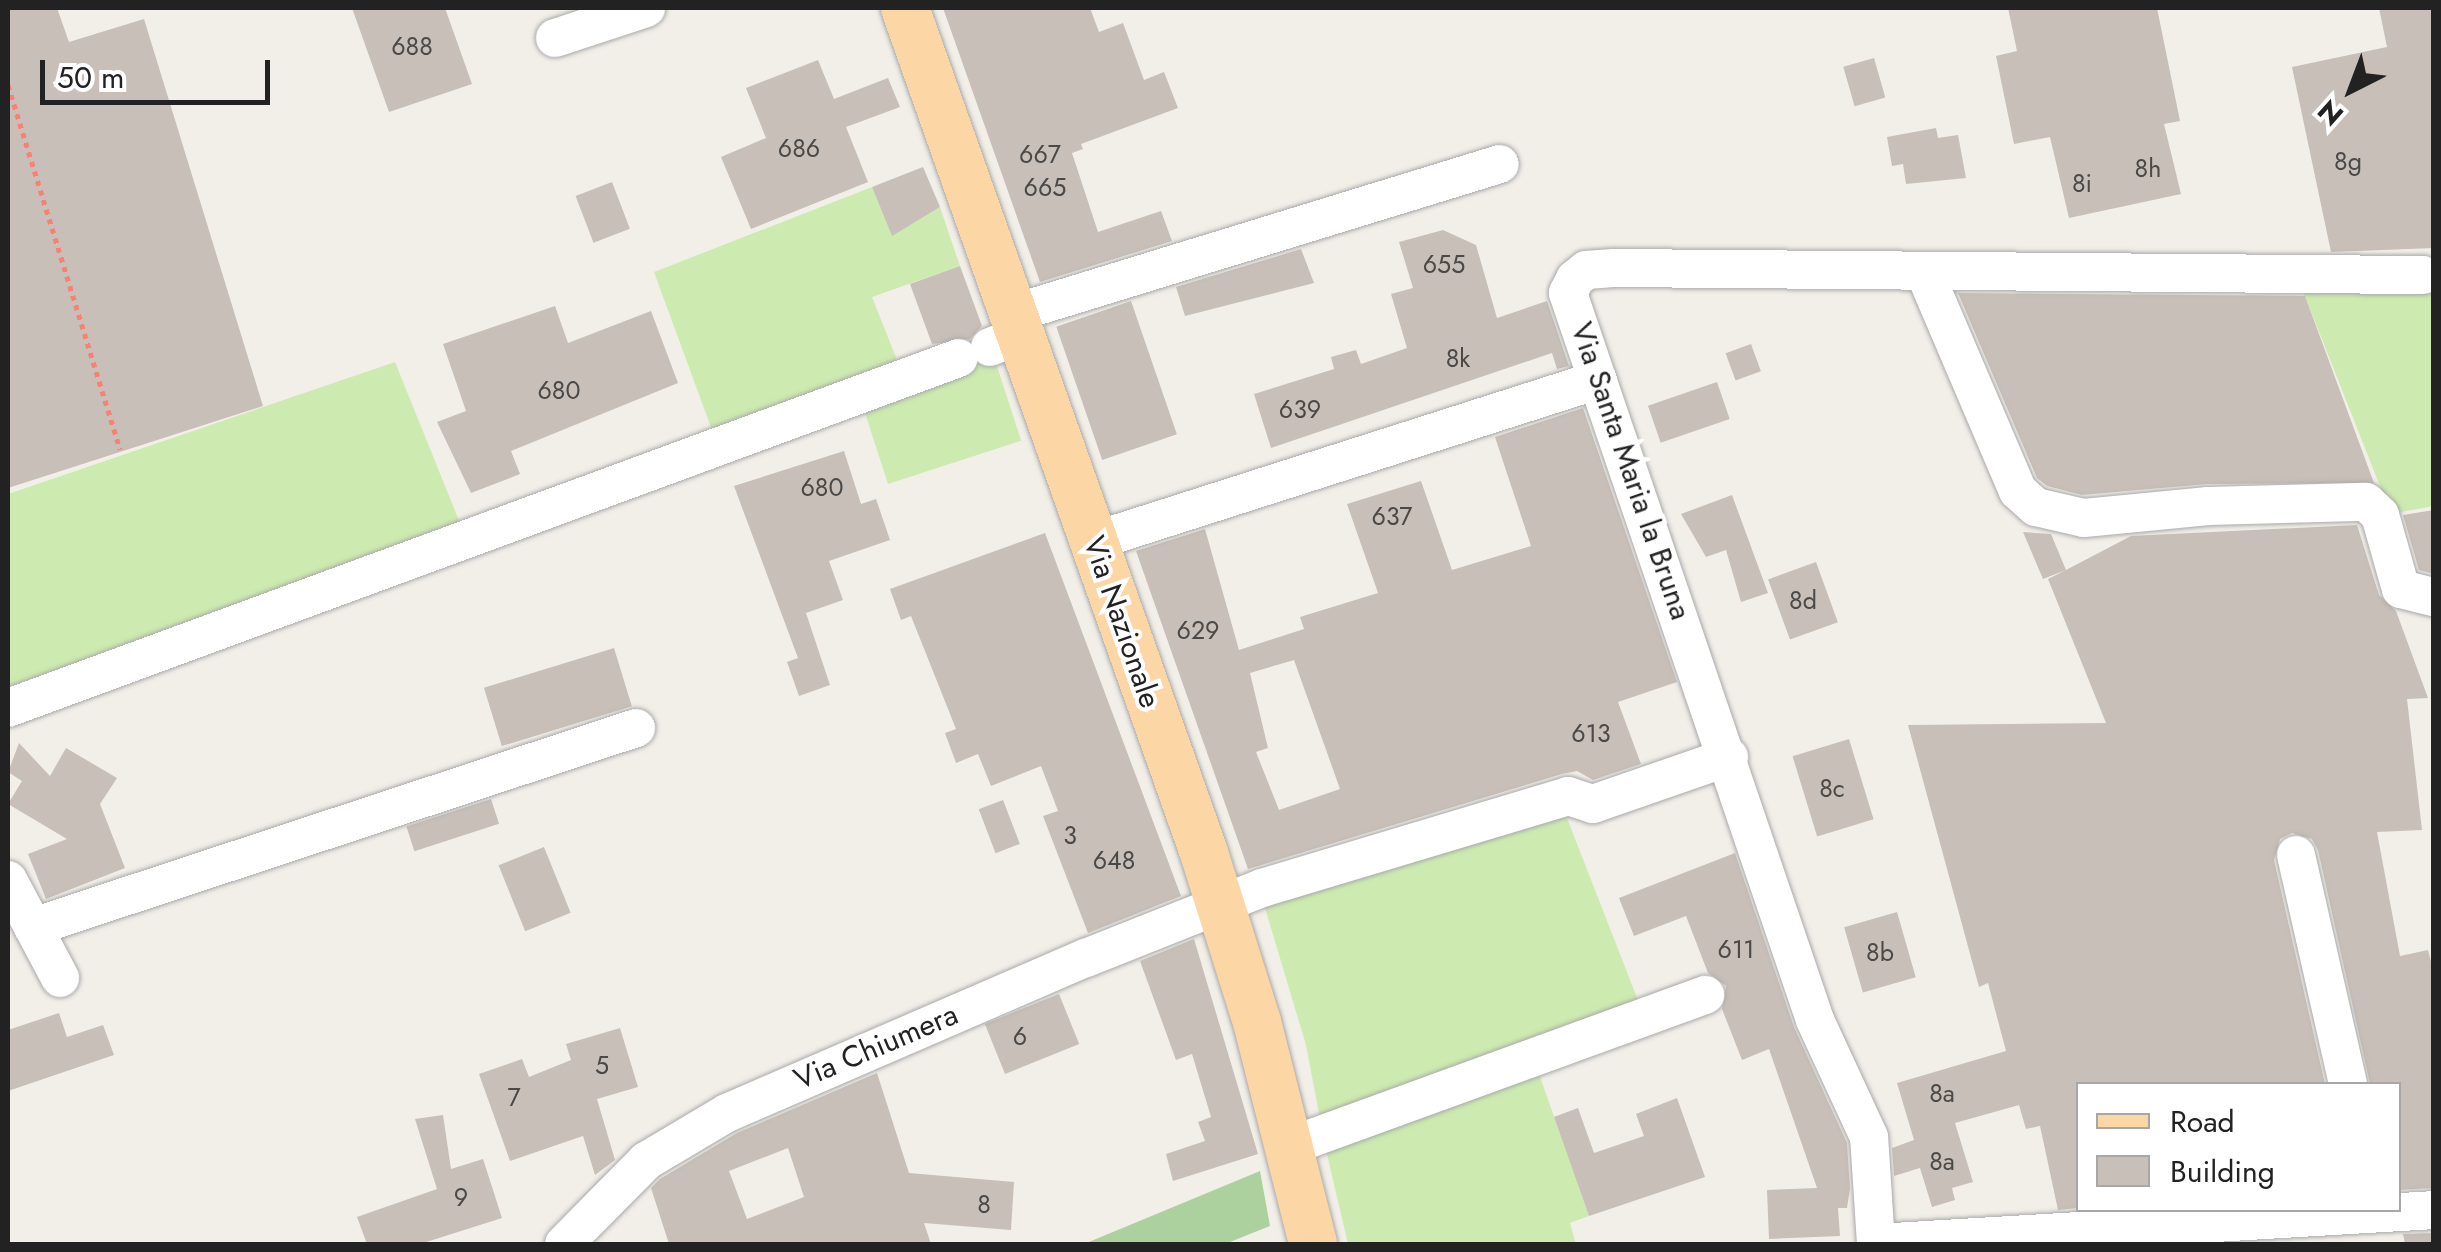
<!DOCTYPE html>
<style>
body{margin:0}
#map{position:relative;width:2441px;height:1252px;overflow:hidden;background:#f2efe9;font-family:Jost,sans-serif}
div>[style]{position:absolute}
.grass>*{inset:0;background:#cdebb0;transform-origin:0 0}
.forest>*{inset:0;background:#add19e}
.building>*{inset:0;background:#c7bfb8;transform-origin:0 0}
.path>*{height:5px;margin-top:-2.5px;transform-origin:0;background:repeating-linear-gradient(90deg,#fa8072 0 5px,transparent 0 10px)}
.roads{filter:drop-shadow(0 0 2px #a9a9a9) drop-shadow(0 0 2px #a9a9a9)}
.minor>*{height:38px;margin:-19px;padding:0 19px;transform-origin:19px;border-radius:19px;background:#fff}
.major>*{height:48px;margin:-24px;padding:0 24px;transform-origin:24px;border-radius:24px;background:#fcd6a4}
span{translate:-50% -50%;white-space:nowrap;text-align:center;line-height:1.15;-webkit-text-stroke:8px #fff;paint-order:stroke}
.number-label{font-size:25px;color:#4b4948}
.number-label span{-webkit-text-stroke-width:0}
.street-label{font-size:30px;color:#222}
.frame{position:absolute;inset:0;border:10px solid #222;pointer-events:none}
.legend{position:absolute;left:2076px;top:1082px;width:325px;height:130px;box-sizing:border-box;background:#fff;border:2px solid #a7a7a7;margin:0;padding:12px 18px;list-style:none;font-size:30px;color:#222}
.legend li{display:flex;align-items:center;gap:20px;height:50px}
.legend b{width:50px;border:2px solid #a7a7a7}
.north{position:absolute;left:2301px;top:40px;width:100px;height:100px;-webkit-text-stroke:8px #fff;paint-order:stroke;rotate:222deg;font-size:28px;font-weight:700;line-height:40px;text-align:center;color:#222}
.north::after{content:'';display:block;margin:auto;width:35px;height:45px;background:#222;clip-path:polygon(50% 0,100% 100%,50% 72%,0 100%)}
.scale{position:absolute;left:40px;top:60px;width:230px;height:45px;box-sizing:border-box;border:5px solid #222;border-top:0;padding-left:12px;font-size:30px;line-height:35px;white-space:nowrap;color:#222;-webkit-text-stroke:8px #fff;paint-order:stroke}
</style>
<div id="map">
<div class="grass">
<div style="clip-path:polygon(872px 187px,892px 235px,940px 207px,960px 266px,872px 297px,901px 370px,716px 441px,654px 272px)"></div>
<div style="clip-path:polygon(2299px 281px,2433px 282px,2433px 506px,2391px 514px)"></div>
<div style="left:994px;top:357px;width:88px;height:140px;rotate:72deg"></div>
<div style="clip-path:polygon(395px 362px,462px 528px,8px 694px,8px 494px)"></div>
<div style="clip-path:polygon(1565px 813px,1641px 1008px,1321px 1124px,1306px 1045px,1262px 898px)"></div>
<div style="clip-path:polygon(1538px 1071px,1589px 1216px,1570px 1223px,1576px 1244px,1348px 1244px,1325px 1146px)"></div>
</div>
<div class="forest">
<div style="clip-path:polygon(1260px 1171px,1270px 1226px,1225px 1244px,1084px 1244px)"></div>
</div>
<div class="building">
<div style="clip-path:polygon(8px 8px,57px 8px,69px 42px,144px 19px,263px 406px,8px 488px)"></div>
<div style="clip-path:polygon(352px 8px,445px 8px,472px 84px,389px 112px)"></div>
<div style="clip-path:polygon(943px 8px,1090px 8px,1099px 32px,1123px 23px,1144px 80px,1164px 72px,1178px 108px,1081px 144px,1083px 149px,1072px 153px,1098px 232px,1161px 211px,1172px 241px,1040px 282px)"></div>
<div style="clip-path:polygon(2008px 8px,2157px 8px,2180px 121px,2164px 124px,2181px 194px,2069px 218px,2050px 137px,2014px 144px,1996px 56px,2017px 51px)"></div>
<div style="clip-path:polygon(2379px 8px,2434px 8px,2434px 248px,2331px 252px,2292px 67px,2387px 47px)"></div>
<div style="left:1874px;top:58px;width:41px;height:32px;rotate:74deg"></div>
<div style="clip-path:polygon(818px 60px,834px 99px,888px 78px,900px 107px,846px 127px,868px 182px,751px 229px,721px 157px,766px 138px,746px 88px)"></div>
<div style="clip-path:polygon(1936px 128px,1938px 138px,1958px 135px,1966px 178px,1906px 184px,1903px 164px,1892px 166px,1887px 137px)"></div>
<div style="clip-path:polygon(923px 167px,940px 207px,892px 236px,872px 187px)"></div>
<div style="left:612px;top:182px;width:50px;height:39px;rotate:69deg"></div>
<div style="clip-path:polygon(1443px 230px,1476px 245px,1497px 318px,1547px 301px,1569px 366px,1557px 369px,1552px 353px,1271px 448px,1254px 394px,1334px 369px,1331px 357px,1356px 350px,1361px 364px,1407px 348px,1391px 294px,1413px 288px,1399px 242px)"></div>
<div style="clip-path:polygon(1301px 249px,1314px 283px,1185px 316px,1176px 287px)"></div>
<div style="clip-path:polygon(960px 266px,982px 326px,970px 339px,932px 344px,910px 284px)"></div>
<div style="clip-path:polygon(1958px 293px,2305px 296px,2374px 483px,2207px 484px,2082px 495px,2047px 486px,2037px 478px)"></div>
<div style="left:1131px;top:301px;width:141px;height:79px;rotate:71deg"></div>
<div style="clip-path:polygon(555px 306px,568px 343px,651px 311px,678px 383px,511px 451px,520px 474px,471px 493px,437px 422px,466px 411px,443px 344px)"></div>
<div style="left:1751px;top:344px;width:29px;height:27px;rotate:70deg"></div>
<div style="left:1717px;top:382px;width:39px;height:73px;rotate:71deg"></div>
<div style="clip-path:polygon(evenodd,1583px 408px,1677px 682px,1618px 702px,1641px 764px,1593px 780px,1577px 771px,1562px 774px,1248px 869px,1136px 551px,1205px 529px,1239px 650px,1304px 629px,1300px 617px,1378px 593px,1347px 504px,1421px 481px,1452px 570px,1531px 546px,1495px 437px,1583px 408px,1294px 660px,1340px 789px,1279px 810px,1256px 752px,1268px 748px,1250px 673px,1294px 660px)"></div>
<div style="clip-path:polygon(844px 451px,861px 504px,876px 499px,890px 540px,829px 561px,843px 600px,806px 613px,830px 685px,799px 696px,787px 662px,798px 658px,734px 486px)"></div>
<div style="clip-path:polygon(1732px 495px,1768px 593px,1741px 602px,1726px 550px,1706px 557px,1681px 514px)"></div>
<div style="clip-path:polygon(2434px 510px,2434px 574px,2419px 570px,2403px 515px)"></div>
<div style="clip-path:polygon(2357px 525px,2379px 595px,2396px 611px,2428px 698px,2407px 699px,2422px 830px,2377px 832px,2400px 956px,2428px 950px,2434px 973px,2434px 1188px,2398px 1190px,2398px 1084px,2370px 1084px,2318px 850px,2312px 839px,2292px 833px,2280px 839px,2274px 860px,2325px 1084px,2078px 1084px,2078px 1208px,2058px 1210px,2040px 1126px,2026px 1129px,2019px 1105px,1955px 1123px,1973px 1182px,1952px 1188px,1955px 1200px,1932px 1207px,1920px 1168px,1894px 1176px,1892px 1148px,1914px 1140px,1897px 1083px,2006px 1051px,1988px 983px,1979px 987px,1908px 725px,2106px 723px,2048px 579px,2066px 570px,2043px 579px,2023px 532px,2051px 534px,2066px 570px,2131px 536px)"></div>
<div style="clip-path:polygon(1045px 533px,1181px 896px,1088px 933px,1043px 816px,1058px 811px,1041px 766px,991px 786px,978px 754px,956px 763px,945px 733px,956px 729px,911px 616px,901px 620px,890px 589px)"></div>
<div style="left:1816px;top:562px;width:64px;height:51px;rotate:70deg"></div>
<div style="left:614px;top:648px;width:61px;height:136px;rotate:73deg"></div>
<div style="left:1849px;top:739px;width:84px;height:59px;rotate:73deg"></div>
<div style="clip-path:polygon(19px 743px,50px 776px,66px 748px,117px 778px,100px 804px,125px 868px,46px 899px,28px 854px,67px 839px,8px 804px,22px 781px,8px 772px)"></div>
<div style="left:491px;top:799px;width:26px;height:89px;rotate:72deg"></div>
<div style="left:1003px;top:800px;width:47px;height:26px;rotate:69deg"></div>
<div style="left:544px;top:847px;width:71px;height:49px;rotate:68deg"></div>
<div style="clip-path:polygon(1735px 853px,1794px 1027px,1847px 1143px,1850px 1189px,1847px 1208px,1838px 1208px,1840px 1236px,1769px 1239px,1767px 1190px,1817px 1188px,1769px 1049px,1742px 1060px,1722px 1009px,1726px 986px,1708px 973px,1686px 916px,1634px 936px,1619px 898px)"></div>
<div style="left:1897px;top:912px;width:68px;height:55px;rotate:74deg"></div>
<div style="clip-path:polygon(1194px 939px,1258px 1154px,1173px 1181px,1166px 1154px,1205px 1141px,1198px 1122px,1211px 1117px,1192px 1054px,1176px 1060px,1140px 961px)"></div>
<div style="left:1059px;top:994px;width:54px;height:80px;rotate:68deg"></div>
<div style="clip-path:polygon(59px 1013px,67px 1037px,103px 1025px,114px 1055px,8px 1091px,8px 1030px)"></div>
<div style="clip-path:polygon(620px 1028px,638px 1087px,597px 1099px,615px 1160px,595px 1175px,583px 1136px,510px 1161px,479px 1074px,522px 1059px,529px 1077px,571px 1060px,566px 1044px)"></div>
<div style="clip-path:polygon(evenodd,877px 1073px,909px 1173px,1014px 1182px,1011px 1230px,924px 1223px,931px 1244px,669px 1244px,651px 1188px,660px 1179px,737px 1133px,877px 1073px,788px 1148px,804px 1197px,747px 1219px,729px 1171px,788px 1148px)"></div>
<div style="clip-path:polygon(1677px 1098px,1705px 1177px,1589px 1216px,1554px 1117px,1578px 1108px,1594px 1153px,1644px 1136px,1636px 1114px)"></div>
<div style="clip-path:polygon(443px 1115px,451px 1169px,483px 1159px,502px 1218px,420px 1244px,367px 1244px,357px 1217px,437px 1189px,415px 1119px)"></div>
<div style="clip-path:polygon(2434px 1233px,2434px 1244px,2405px 1244px,2403px 1234px)"></div>
</div>
<div class="path">
<div style="left:8px;top:85px;width:381px;rotate:72.9deg"></div>
</div>
<div class="roads">
<div class="minor">
<div style="left:555px;top:38px;width:96px;rotate:-18.2deg"></div>
<div style="left:1924px;top:271px;width:239px;rotate:66.9deg"></div>
<div style="left:2018px;top:491px;width:24px;rotate:42deg"></div>
<div style="left:2036px;top:507px;width:49px;rotate:12.9deg"></div>
<div style="left:2084px;top:518px;width:125px;rotate:-5.5deg"></div>
<div style="left:2208px;top:506px;width:158px;rotate:-1.5deg"></div>
<div style="left:2366px;top:502px;width:19px;rotate:43deg"></div>
<div style="left:2380px;top:515px;width:77px;rotate:74.2deg"></div>
<div style="left:2401px;top:589px;width:34px;rotate:14deg"></div>
<div style="left:1015px;top:313px;width:507px;rotate:-17.08deg"></div>
<div style="left:990px;top:347px;width:33px;rotate:-21deg"></div>
<div style="left:1094px;top:541px;width:529px;rotate:-17.72deg"></div>
<div style="left:8px;top:708px;width:1013px;rotate:-20.21deg"></div>
<div style="left:2296px;top:855px;width:235px;rotate:77.2deg"></div>
<div style="left:8px;top:880px;width:111px;rotate:62deg"></div>
<div style="left:33px;top:927px;width:635px;rotate:-18.26deg"></div>
<div style="left:1290px;top:1146px;width:442px;rotate:-20deg"></div>
<div style="left:1876px;top:1243px;width:559px;rotate:-3.38deg"></div>
<div style="left:564px;top:1244px;width:117px;rotate:-45.3deg"></div>
<div style="left:646px;top:1161px;width:94px;rotate:-30.7deg"></div>
<div style="left:727px;top:1113px;width:391px;rotate:-23.4deg"></div>
<div style="left:1086px;top:958px;width:189px;rotate:-21.7deg"></div>
<div style="left:1262px;top:888px;width:320px;rotate:-16.7deg"></div>
<div style="left:1568px;top:796px;width:26px;rotate:18deg"></div>
<div style="left:1593px;top:804px;width:144px;rotate:-19.1deg"></div>
<div style="left:1876px;top:1244px;width:107px;rotate:-93.7deg"></div>
<div style="left:1869px;top:1137px;width:129px;rotate:-114.8deg"></div>
<div style="left:1815px;top:1020px;width:768px;rotate:-108.77deg"></div>
<div style="left:1568px;top:293px;width:16px;rotate:-63deg"></div>
<div style="left:1575px;top:279px;width:14px;rotate:-39deg"></div>
<div style="left:1586px;top:270px;width:28px;rotate:-4deg"></div>
<div style="left:1614px;top:268px;width:809px;rotate:0.5deg"></div>
</div>
<div class="major">
<div style="left:905px;top:8px;width:896px;rotate:70.51deg"></div>
<div style="left:1204px;top:853px;width:177px;rotate:72.6deg"></div>
<div style="left:1257px;top:1022px;width:229px;rotate:75.8deg"></div>
</div>
</div>
<div class="number-label">
<span style="left:412px;top:46px">688</span>
<span style="left:799px;top:148px">686</span>
<span style="left:1040px;top:154px">667</span>
<span style="left:2348px;top:161px">8g</span>
<span style="left:2148px;top:168px">8h</span>
<span style="left:2082px;top:183px">8i</span>
<span style="left:1045px;top:187px">665</span>
<span style="left:1444px;top:264px">655</span>
<span style="left:1458px;top:358px">8k</span>
<span style="left:559px;top:390px">680</span>
<span style="left:1300px;top:409px">639</span>
<span style="left:822px;top:487px">680</span>
<span style="left:1392px;top:516px">637</span>
<span style="left:1803px;top:600px">8d</span>
<span style="left:1198px;top:630px">629</span>
<span style="left:1591px;top:733px">613</span>
<span style="left:1832px;top:788px">8c</span>
<span style="left:1070px;top:835px">3</span>
<span style="left:1114px;top:860px">648</span>
<span style="left:1736px;top:949px">611</span>
<span style="left:1880px;top:952px">8b</span>
<span style="left:1020px;top:1036px">6</span>
<span style="left:602px;top:1065px">5</span>
<span style="left:1942px;top:1093px">8a</span>
<span style="left:514px;top:1097px">7</span>
<span style="left:1942px;top:1161px">8a</span>
<span style="left:461px;top:1197px">9</span>
<span style="left:984px;top:1204px">8</span>
</div>
<div class="street-label">
<span style="left:1631px;top:471px;rotate:71deg">Via Santa Maria la Bruna</span>
<span style="left:1122px;top:622px;rotate:71deg">Via Nazionale</span>
<span style="left:876px;top:1047px;rotate:-23deg">Via Chiumera</span>
</div>
<div class="frame"></div>
<ul class="legend">
<li><b style="height:12px;background:#fcd6a4"></b>Road</li>
<li><b style="height:28px;background:#c7bfb8"></b>Building</li>
</ul>
<div class="north">N</div>
<div class="scale">50 m</div>
</div>
